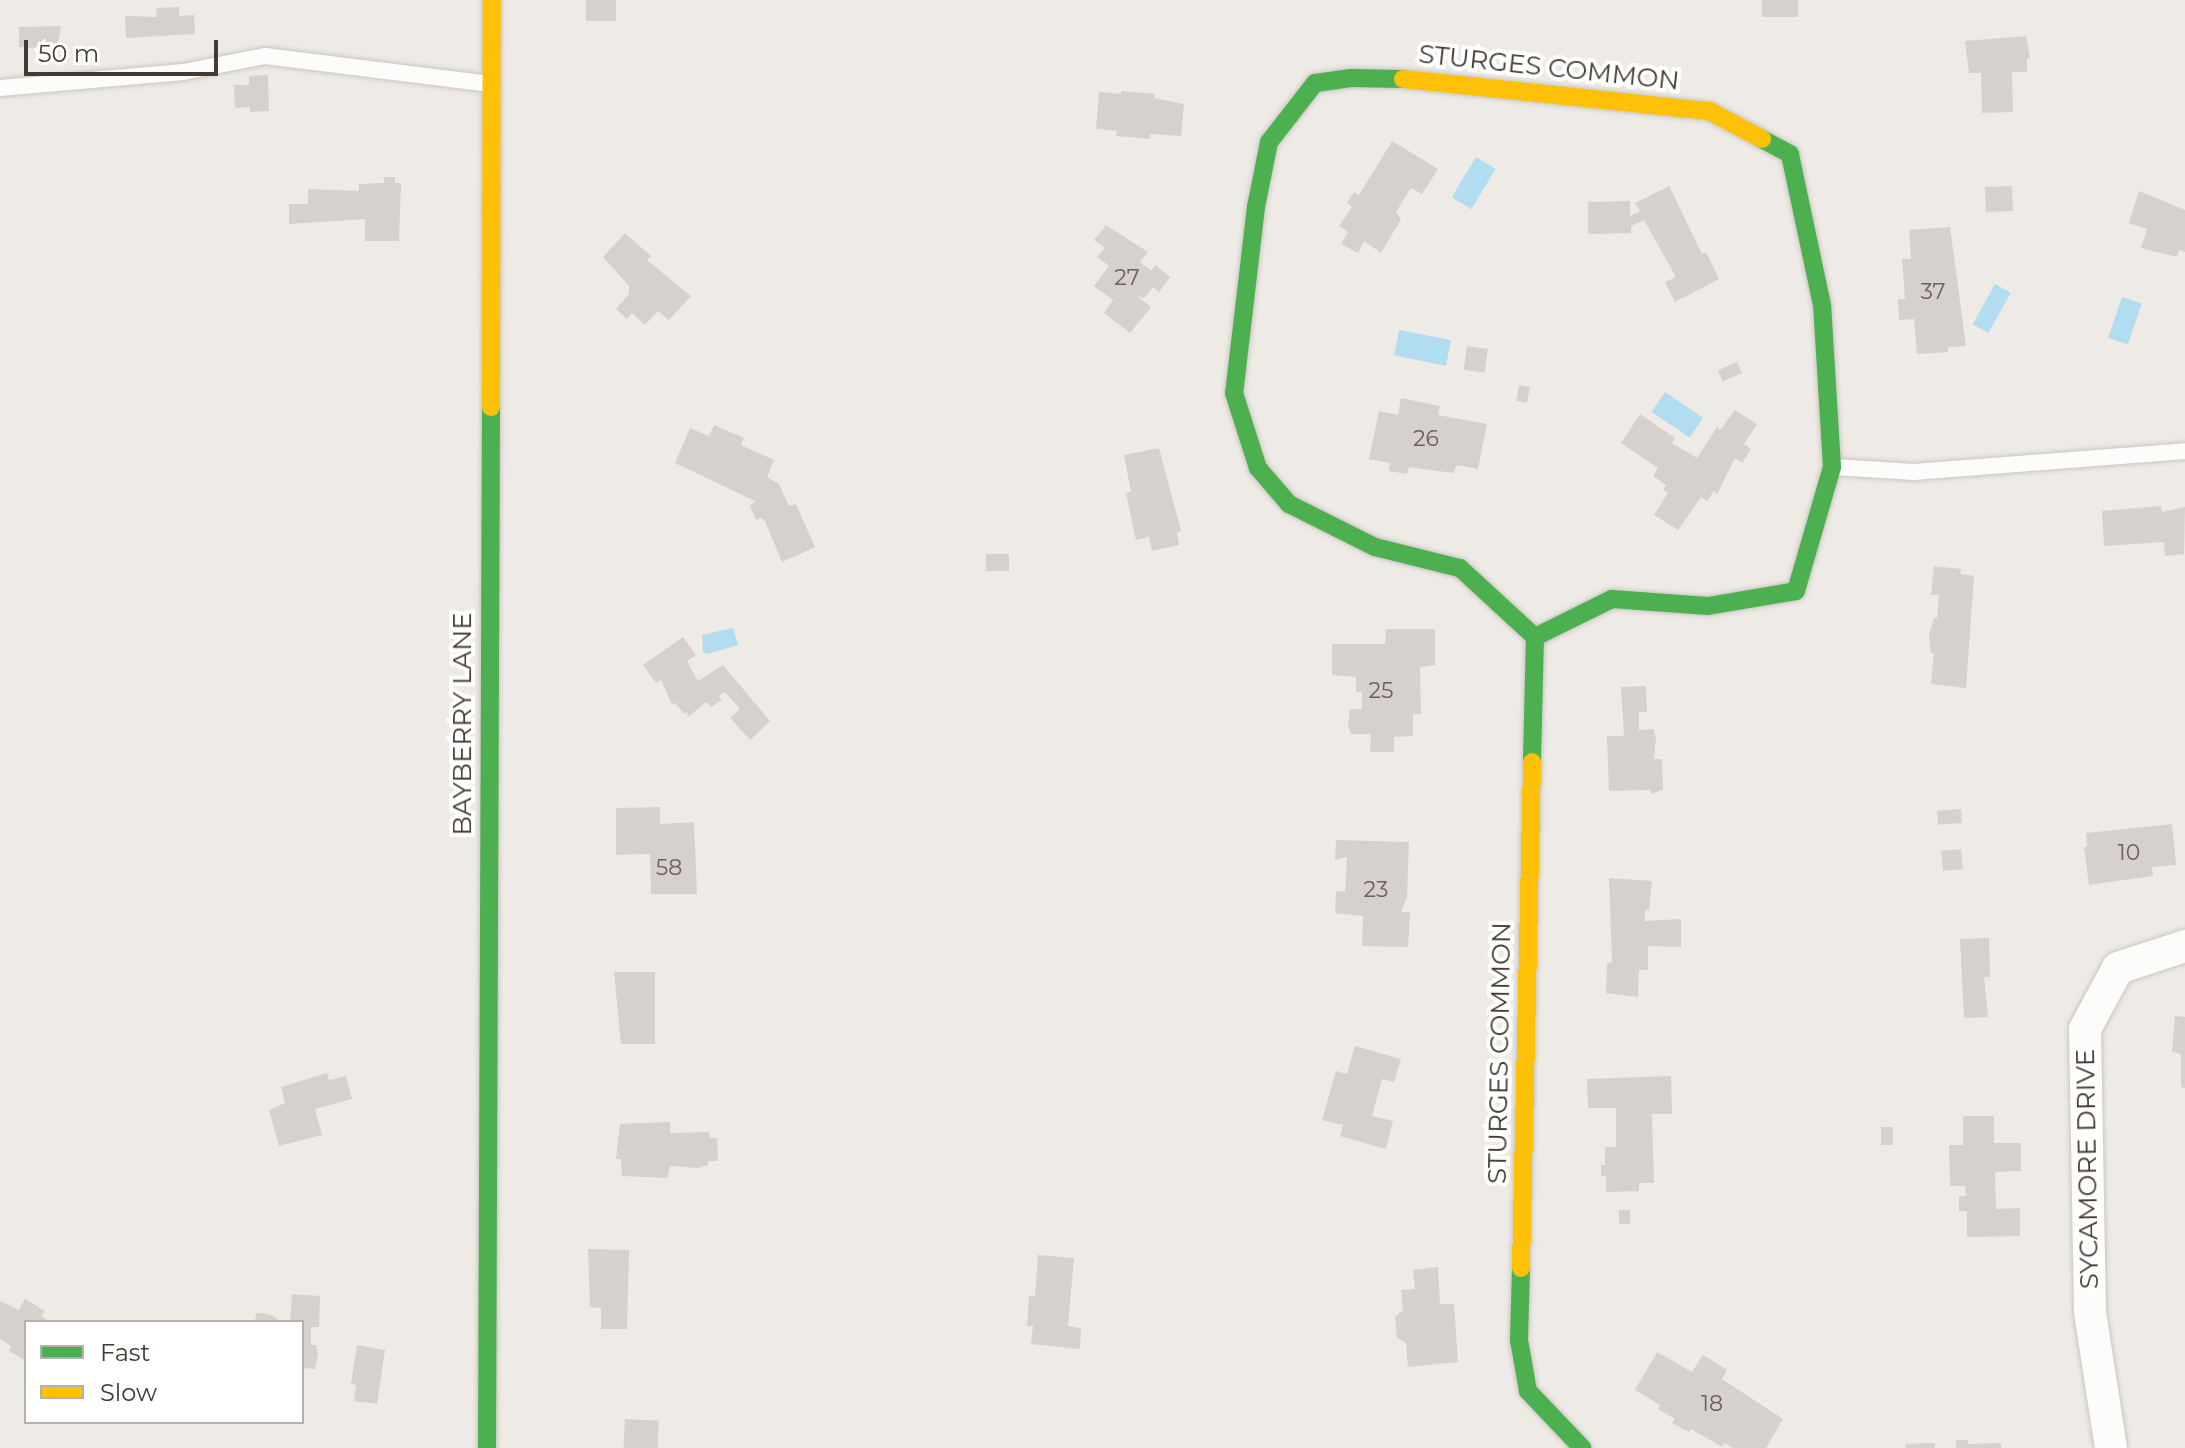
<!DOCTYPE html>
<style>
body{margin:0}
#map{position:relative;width:2185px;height:1448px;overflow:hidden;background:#eeeae5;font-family:Montserrat,sans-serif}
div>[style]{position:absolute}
.water>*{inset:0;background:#b2ddf0;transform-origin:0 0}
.building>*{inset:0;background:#d6d1cc;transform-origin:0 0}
.roads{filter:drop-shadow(0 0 2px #cac6c1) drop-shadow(0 0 2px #cac6c1)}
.lane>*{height:16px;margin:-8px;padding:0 8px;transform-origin:8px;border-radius:8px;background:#fcfcfb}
.street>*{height:32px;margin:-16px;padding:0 16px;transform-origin:16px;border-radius:16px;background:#fcfcfb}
.fast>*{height:18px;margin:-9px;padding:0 9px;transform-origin:9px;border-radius:9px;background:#4caf50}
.slow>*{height:18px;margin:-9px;padding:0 9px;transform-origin:9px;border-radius:9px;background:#ffc107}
span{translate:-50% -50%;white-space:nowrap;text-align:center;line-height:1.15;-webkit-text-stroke:8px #fff;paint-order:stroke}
.number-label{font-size:22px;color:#69625a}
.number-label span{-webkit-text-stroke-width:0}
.street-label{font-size:26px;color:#433b32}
.legend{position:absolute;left:24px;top:1320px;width:280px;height:104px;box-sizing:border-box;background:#fff;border:2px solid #b4b1ad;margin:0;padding:10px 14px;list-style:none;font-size:24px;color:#433b32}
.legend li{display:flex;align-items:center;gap:16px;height:40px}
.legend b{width:40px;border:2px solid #b4b1ad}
.scale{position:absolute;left:24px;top:40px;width:194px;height:36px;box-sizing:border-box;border:4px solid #433b32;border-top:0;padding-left:10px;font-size:24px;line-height:28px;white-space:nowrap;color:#433b32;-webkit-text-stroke:6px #fff;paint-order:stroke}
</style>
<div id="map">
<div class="water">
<div style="left:1476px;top:157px;width:23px;height:47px;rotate:31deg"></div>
<div style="left:1995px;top:284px;width:18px;height:46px;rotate:29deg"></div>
<div style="left:2122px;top:297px;width:21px;height:43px;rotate:19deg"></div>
<div style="left:1399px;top:330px;width:53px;height:26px;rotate:11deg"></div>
<div style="left:1665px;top:392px;width:46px;height:24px;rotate:34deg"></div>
<div style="clip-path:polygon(733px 628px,738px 645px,707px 654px,703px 652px,702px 635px)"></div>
</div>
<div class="building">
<div style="left:586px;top:0;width:30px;height:21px"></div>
<div style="left:1762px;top:0;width:36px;height:17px"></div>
<div style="clip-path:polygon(179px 7px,179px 16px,194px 15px,195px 34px,126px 38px,125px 16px,157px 17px,156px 8px)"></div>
<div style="clip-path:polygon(61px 26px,57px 49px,19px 47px,19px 27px)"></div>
<div style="clip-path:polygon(2026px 36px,2030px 58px,2027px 58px,2027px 72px,2012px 72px,2013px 112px,1982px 113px,1981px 73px,1969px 73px,1965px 41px)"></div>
<div style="clip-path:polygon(268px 75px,269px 111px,250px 112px,250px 107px,235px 108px,234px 85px,249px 85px,249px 76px)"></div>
<div style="clip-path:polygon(1121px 91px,1155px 94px,1154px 98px,1184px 104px,1181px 136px,1150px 134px,1150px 139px,1116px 136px,1117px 131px,1096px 129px,1099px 92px,1121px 94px)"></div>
<div style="clip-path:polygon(1392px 141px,1438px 169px,1422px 194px,1411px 188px,1396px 212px,1401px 219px,1381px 253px,1364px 241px,1358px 253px,1341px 244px,1348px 232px,1339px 226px,1352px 207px,1347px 203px,1354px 192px,1359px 195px)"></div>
<div style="clip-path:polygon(384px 177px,395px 177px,395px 183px,401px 183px,399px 241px,365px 241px,365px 219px,289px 224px,289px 204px,308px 204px,308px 189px,359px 191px,359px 184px,384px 183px)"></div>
<div style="clip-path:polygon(1669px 186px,1702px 254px,1706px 252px,1719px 279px,1675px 302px,1665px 282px,1676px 277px,1644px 220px,1631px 226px,1631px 233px,1588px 234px,1588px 202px,1630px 201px,1630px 216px,1640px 211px,1635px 203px)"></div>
<div style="left:2012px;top:186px;width:25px;height:27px;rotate:88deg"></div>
<div style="clip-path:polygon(2139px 191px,2185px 210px,2185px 252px,2179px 250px,2177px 257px,2141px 248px,2147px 229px,2129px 223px)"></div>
<div style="clip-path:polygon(1106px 225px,1148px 252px,1140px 262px,1151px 271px,1155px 265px,1170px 277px,1159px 292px,1153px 287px,1144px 298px,1137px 296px,1151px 307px,1130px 333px,1104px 313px,1113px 300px,1094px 286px,1109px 266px,1097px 257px,1105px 248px,1094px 240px)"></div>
<div style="clip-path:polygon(1950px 227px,1966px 346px,1948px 347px,1948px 352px,1917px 354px,1914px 319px,1899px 320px,1898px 299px,1905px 299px,1902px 259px,1911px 259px,1909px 230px)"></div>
<div style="clip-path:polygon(625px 233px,651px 256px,647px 260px,691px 296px,669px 320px,658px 311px,645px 325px,632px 313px,627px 319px,616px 309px,629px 294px,629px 286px,603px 257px)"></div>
<div style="left:1467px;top:346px;width:21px;height:24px;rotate:8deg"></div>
<div style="left:1737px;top:362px;width:12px;height:21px;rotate:66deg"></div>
<div style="left:1519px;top:385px;width:11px;height:16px;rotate:10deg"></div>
<div style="clip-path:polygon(1401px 398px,1440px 406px,1438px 415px,1487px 424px,1478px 469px,1457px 465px,1453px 473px,1409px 467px,1407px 474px,1389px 471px,1390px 463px,1369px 459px,1379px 411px,1398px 415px)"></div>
<div style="clip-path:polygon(1735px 410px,1757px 424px,1744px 444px,1751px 449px,1742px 463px,1735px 458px,1717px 494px,1714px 491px,1707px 501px,1701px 497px,1678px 530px,1654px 515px,1668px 493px,1663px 490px,1666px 485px,1653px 476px,1658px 468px,1621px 443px,1640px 414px,1675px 438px,1672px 443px,1697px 458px,1717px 427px,1720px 430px)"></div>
<div style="clip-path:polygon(714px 425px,744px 438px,741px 445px,774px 460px,767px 477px,779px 484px,789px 506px,796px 504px,815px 547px,782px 562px,765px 521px,761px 518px,756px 520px,750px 506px,755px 501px,675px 463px,690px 428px,709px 436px)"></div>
<div style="clip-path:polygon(1159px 448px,1181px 531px,1177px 532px,1179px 545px,1152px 551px,1149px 537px,1136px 540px,1126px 493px,1131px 492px,1124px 455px)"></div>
<div style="clip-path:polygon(2161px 506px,2162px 512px,2185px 507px,2184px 554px,2165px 556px,2164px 542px,2104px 546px,2102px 511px)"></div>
<div style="left:986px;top:554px;width:23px;height:17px"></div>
<div style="clip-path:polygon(1934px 566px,1961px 569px,1960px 574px,1974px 576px,1966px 688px,1931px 684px,1934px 653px,1931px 653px,1929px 635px,1934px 618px,1937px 618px,1939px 595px,1931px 595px)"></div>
<div style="clip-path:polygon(1386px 629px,1435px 629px,1435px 665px,1420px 667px,1421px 714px,1413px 714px,1413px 736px,1394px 737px,1394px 752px,1370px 752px,1371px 734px,1351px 734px,1348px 726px,1350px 709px,1362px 709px,1362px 692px,1356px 692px,1356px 677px,1332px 675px,1332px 644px,1385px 644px)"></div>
<div style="clip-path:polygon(683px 637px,696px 655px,687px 661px,698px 681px,723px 665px,770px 721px,750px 740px,730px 718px,740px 709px,725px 692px,719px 696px,722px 700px,711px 707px,706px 702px,688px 717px,687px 712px,684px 714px,675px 703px,672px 704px,661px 680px,656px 683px,643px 665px)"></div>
<div style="clip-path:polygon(1646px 686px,1647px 712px,1639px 712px,1639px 730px,1653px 729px,1656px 737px,1654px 759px,1662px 759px,1663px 790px,1651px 794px,1651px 790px,1609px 791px,1607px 736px,1624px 736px,1621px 687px)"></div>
<div style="clip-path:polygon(660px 807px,660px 824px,694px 822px,697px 894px,651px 894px,650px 854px,616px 855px,616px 808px)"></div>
<div style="left:1961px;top:809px;width:14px;height:24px;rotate:86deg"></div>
<div style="clip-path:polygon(2172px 824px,2176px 865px,2152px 867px,2153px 876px,2089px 885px,2084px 847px,2087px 847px,2086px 833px)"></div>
<div style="clip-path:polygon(1336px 840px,1409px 842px,1407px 897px,1401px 912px,1410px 912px,1408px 947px,1362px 946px,1363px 916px,1335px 913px,1336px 891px,1345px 892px,1347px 857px,1335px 860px)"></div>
<div style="left:1961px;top:849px;width:20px;height:20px;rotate:84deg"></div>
<div style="clip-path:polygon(1609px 878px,1652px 881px,1649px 910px,1645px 910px,1645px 921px,1681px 919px,1681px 947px,1648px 946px,1648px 970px,1639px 970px,1638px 997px,1606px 993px,1607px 963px,1612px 962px)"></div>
<div style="clip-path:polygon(1989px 938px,1990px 977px,1984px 977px,1988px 1017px,1964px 1018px,1960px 939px)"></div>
<div style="clip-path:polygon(614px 972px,655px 972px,655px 1044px,621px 1044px)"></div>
<div style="clip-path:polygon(2175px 1016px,2185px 1017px,2185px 1088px,2181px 1087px,2181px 1054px,2172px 1052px)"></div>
<div style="clip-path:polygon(1355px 1046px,1401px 1059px,1394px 1082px,1382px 1079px,1372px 1116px,1393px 1121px,1386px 1149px,1340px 1136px,1343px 1125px,1322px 1120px,1336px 1071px,1347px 1074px)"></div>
<div style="clip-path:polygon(327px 1073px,329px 1080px,346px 1076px,352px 1099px,315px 1109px,322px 1135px,279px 1146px,269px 1110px,285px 1103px,281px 1087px)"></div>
<div style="clip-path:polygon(1671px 1076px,1672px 1114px,1652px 1114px,1654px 1183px,1639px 1183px,1639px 1191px,1606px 1192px,1606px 1176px,1601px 1176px,1601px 1165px,1605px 1165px,1605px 1147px,1616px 1147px,1616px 1108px,1588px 1108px,1587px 1079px)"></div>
<div style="clip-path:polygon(1963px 1116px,1994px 1116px,1994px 1143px,2021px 1143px,2021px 1171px,1995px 1172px,1996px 1209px,2020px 1208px,2020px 1236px,1967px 1237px,1967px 1211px,1959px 1211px,1959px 1196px,1966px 1196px,1965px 1186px,1950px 1186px,1949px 1145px,1963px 1145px)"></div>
<div style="clip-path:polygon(670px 1122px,670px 1133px,709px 1132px,710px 1138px,717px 1138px,718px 1161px,708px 1161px,708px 1165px,697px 1168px,670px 1166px,667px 1178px,622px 1176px,621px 1159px,616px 1159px,620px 1124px)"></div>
<div style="left:1881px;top:1127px;width:12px;height:18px"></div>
<div style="left:1619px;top:1210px;width:11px;height:14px"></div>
<div style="clip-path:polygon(588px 1249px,629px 1250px,627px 1329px,601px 1329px,601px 1308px,590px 1307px)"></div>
<div style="clip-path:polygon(1038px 1255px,1074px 1258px,1068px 1326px,1081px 1328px,1080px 1349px,1031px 1344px,1033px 1326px,1027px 1326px,1029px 1296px,1035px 1296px)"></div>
<div style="clip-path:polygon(1438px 1267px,1440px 1304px,1454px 1304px,1458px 1362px,1408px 1367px,1406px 1343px,1397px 1338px,1395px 1317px,1403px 1310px,1401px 1290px,1415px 1289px,1413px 1270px)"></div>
<div style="clip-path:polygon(292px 1294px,320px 1296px,319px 1327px,311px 1327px,311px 1345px,316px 1345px,318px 1354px,315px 1369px,302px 1368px,302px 1322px,290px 1322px)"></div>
<div style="clip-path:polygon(25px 1299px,45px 1311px,41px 1316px,50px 1322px,26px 1322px,26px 1361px,9px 1351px,11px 1346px,0 1339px,0 1301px,19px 1310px)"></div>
<div style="clip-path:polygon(256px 1313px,268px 1314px,277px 1318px,276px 1322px,255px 1322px)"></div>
<div style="clip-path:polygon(357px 1345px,385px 1350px,377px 1404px,354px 1401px,356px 1385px,351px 1384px)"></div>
<div style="clip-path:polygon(1657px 1352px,1692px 1372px,1703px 1355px,1727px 1370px,1722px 1379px,1783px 1419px,1766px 1448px,1733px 1448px,1724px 1443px,1722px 1447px,1691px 1429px,1689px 1432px,1672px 1423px,1675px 1419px,1658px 1409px,1660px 1405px,1635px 1390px)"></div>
<div style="left:625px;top:1419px;width:34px;height:29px;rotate:3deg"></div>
<div style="clip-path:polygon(1956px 1440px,1968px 1440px,1968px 1444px,2001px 1443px,2001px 1448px,1956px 1448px)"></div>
<div style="clip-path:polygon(1935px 1443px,1935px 1448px,1906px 1448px,1905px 1444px)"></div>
</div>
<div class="roads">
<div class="lane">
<div style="left:0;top:88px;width:184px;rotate:-5deg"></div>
<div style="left:183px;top:72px;width:84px;rotate:-11deg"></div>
<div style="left:265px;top:56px;width:227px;rotate:7.1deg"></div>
<div style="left:1834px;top:467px;width:80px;rotate:3.6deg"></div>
<div style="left:1914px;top:472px;width:272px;rotate:-4.4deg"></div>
</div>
<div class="street">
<div style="left:2111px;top:1448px;width:137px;rotate:-98.8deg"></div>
<div style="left:2090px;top:1313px;width:284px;rotate:-91deg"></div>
<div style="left:2085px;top:1029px;width:69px;rotate:-61.6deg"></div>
<div style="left:2118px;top:968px;width:71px;rotate:-18.2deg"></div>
</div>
<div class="fast">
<div style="left:1403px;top:79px;width:52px;rotate:-178.9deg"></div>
<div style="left:1351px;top:78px;width:36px;rotate:172deg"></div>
<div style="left:1315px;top:83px;width:75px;rotate:127.9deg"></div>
<div style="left:1269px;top:142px;width:66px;rotate:101.3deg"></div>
<div style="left:1256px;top:207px;width:187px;rotate:96.7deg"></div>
<div style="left:1234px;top:393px;width:79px;rotate:72.3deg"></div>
<div style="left:1258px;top:468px;width:48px;rotate:49.3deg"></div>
<div style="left:1289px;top:504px;width:96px;rotate:26.6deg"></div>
<div style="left:1375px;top:547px;width:88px;rotate:13.9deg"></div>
<div style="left:1460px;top:568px;width:102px;rotate:42.6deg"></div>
<div style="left:1535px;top:637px;width:125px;rotate:91.4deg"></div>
<div style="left:1535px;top:637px;width:86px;rotate:-26.3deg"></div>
<div style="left:1612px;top:599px;width:96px;rotate:4.2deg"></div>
<div style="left:1708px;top:606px;width:89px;rotate:-9.7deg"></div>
<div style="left:1796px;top:591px;width:129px;rotate:-73.8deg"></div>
<div style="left:1832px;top:467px;width:162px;rotate:-93.5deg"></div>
<div style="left:1822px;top:305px;width:154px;rotate:-102deg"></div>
<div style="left:1790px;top:154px;width:32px;rotate:-152deg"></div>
<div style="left:1521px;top:1268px;width:72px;rotate:91.6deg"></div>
<div style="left:1519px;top:1340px;width:52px;rotate:80deg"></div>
<div style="left:1528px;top:1391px;width:79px;rotate:46.5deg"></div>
<div style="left:487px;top:1448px;width:1041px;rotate:-89.78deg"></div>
</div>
<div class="slow">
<div style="left:1403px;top:79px;width:308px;rotate:6deg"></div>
<div style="left:1709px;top:111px;width:60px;rotate:27.8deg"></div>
<div style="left:491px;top:407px;width:407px;rotate:-89.9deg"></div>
<div style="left:1521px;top:1268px;width:506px;rotate:-88.75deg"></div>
</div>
</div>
<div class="number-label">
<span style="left:1127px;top:278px">27</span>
<span style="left:1933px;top:292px">37</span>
<span style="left:1426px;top:439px">26</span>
<span style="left:1381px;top:691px">25</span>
<span style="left:2129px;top:853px">10</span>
<span style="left:669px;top:868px">58</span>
<span style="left:1376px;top:890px">23</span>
<span style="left:1712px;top:1404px">18</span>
</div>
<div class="street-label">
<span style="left:1549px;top:68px;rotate:6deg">STURGES COMMON</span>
<span style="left:463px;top:724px;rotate:-90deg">BAYBERRY LANE</span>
<span style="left:1500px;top:1053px;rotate:-89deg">STURGES COMMON</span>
<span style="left:2088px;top:1169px;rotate:-91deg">SYCAMORE DRIVE</span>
</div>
<ul class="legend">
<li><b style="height:10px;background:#4caf50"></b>Fast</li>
<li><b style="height:10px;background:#ffc107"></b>Slow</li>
</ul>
<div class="scale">50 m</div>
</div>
